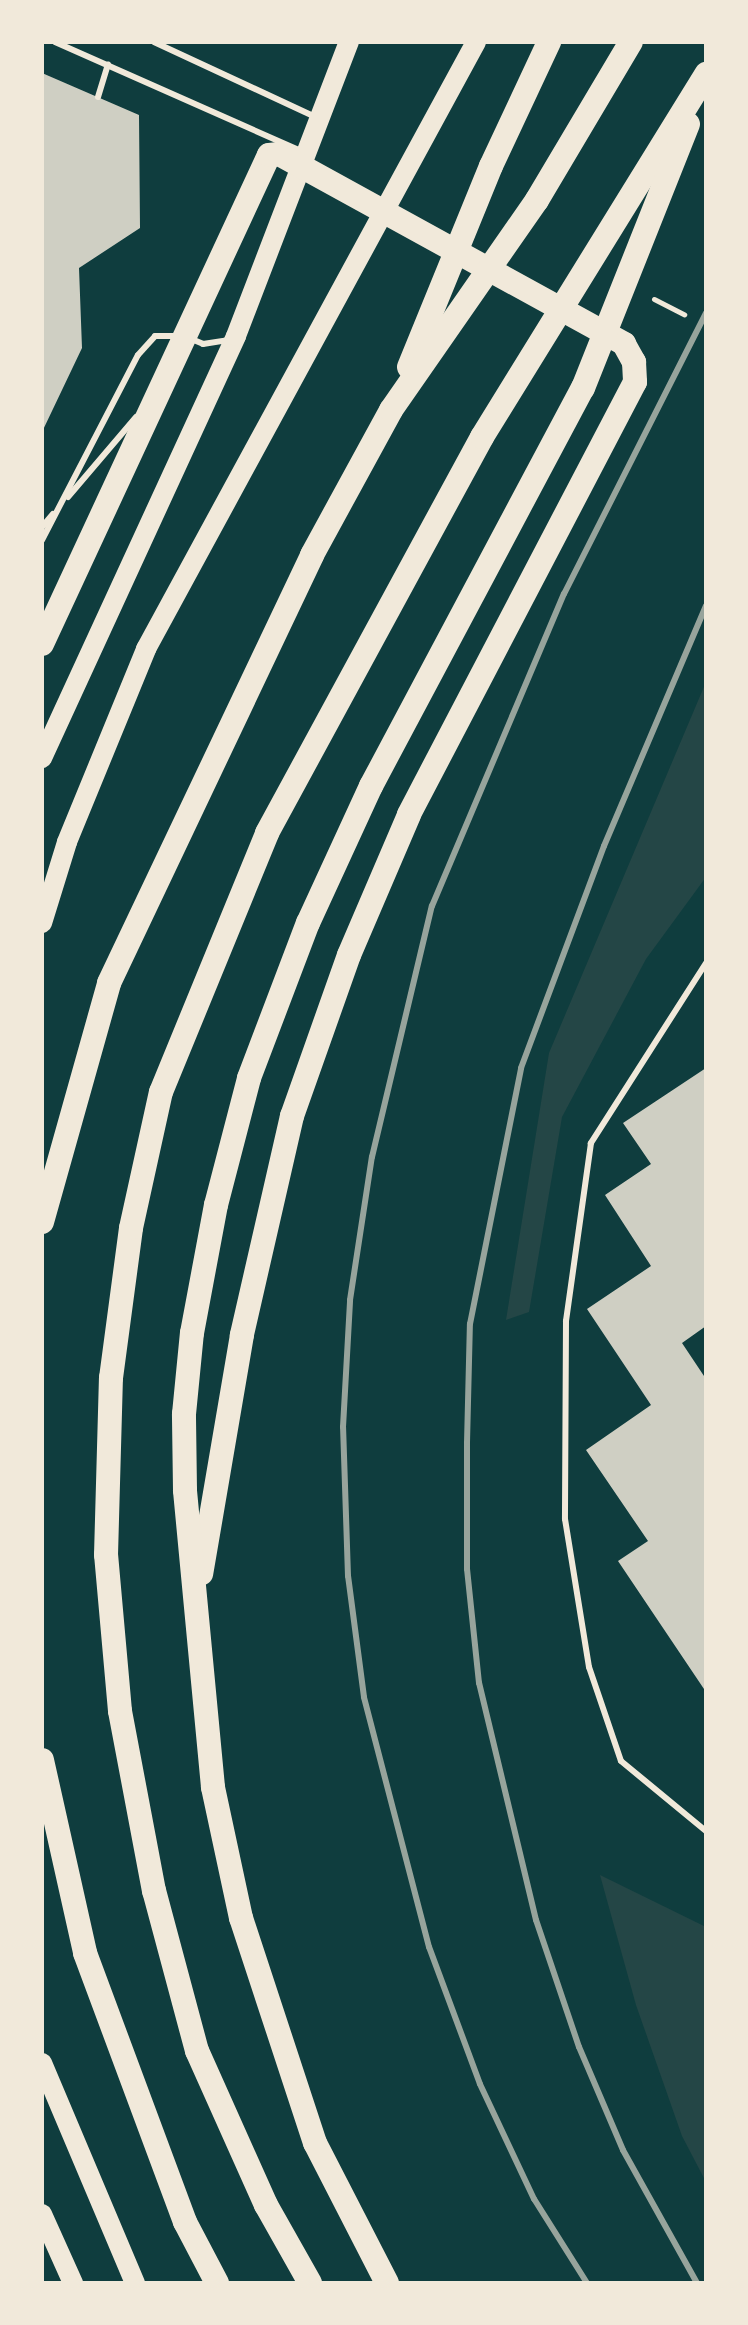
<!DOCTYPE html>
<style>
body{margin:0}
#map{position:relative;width:748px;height:2325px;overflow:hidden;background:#0f3d3e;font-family:Cabin,sans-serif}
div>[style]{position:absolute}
.green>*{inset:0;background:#244646}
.building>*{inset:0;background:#cfcfc3}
.path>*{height:5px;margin:-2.5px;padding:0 2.5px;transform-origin:2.5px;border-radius:2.5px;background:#f1e9da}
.service>*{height:6px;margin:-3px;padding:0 3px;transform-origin:3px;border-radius:3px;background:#f1e9da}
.primary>*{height:20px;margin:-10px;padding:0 10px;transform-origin:10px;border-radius:10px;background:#f1e9da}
.motorway>*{height:24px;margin:-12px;padding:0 12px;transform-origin:12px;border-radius:12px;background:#f1e9da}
.rail>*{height:6px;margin:-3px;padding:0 3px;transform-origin:3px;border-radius:3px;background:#97a49c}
span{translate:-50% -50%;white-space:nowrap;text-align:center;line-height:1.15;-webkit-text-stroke:8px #f1e9da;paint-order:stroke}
.frame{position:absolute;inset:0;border:44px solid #f1e9da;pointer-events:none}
</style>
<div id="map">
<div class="green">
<div style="clip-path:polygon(706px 682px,706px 877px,646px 959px,562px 1117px,529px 1312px,506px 1320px,549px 1053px)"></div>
<div style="clip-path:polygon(600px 1875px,706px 1927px,706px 2182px,682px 2136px,636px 2005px)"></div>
</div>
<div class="building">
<div style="clip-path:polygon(42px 73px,139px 115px,140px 228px,79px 268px,82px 348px,42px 432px)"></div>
<div style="clip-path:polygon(706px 1068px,706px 1326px,682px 1343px,706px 1379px,706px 1692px,618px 1561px,648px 1541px,586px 1450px,651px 1405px,587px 1309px,651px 1266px,605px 1195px,651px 1164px,623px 1123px)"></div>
</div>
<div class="path">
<div style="left:654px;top:299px;width:34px;rotate:27deg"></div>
</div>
<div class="service">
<div style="left:55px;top:42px;width:271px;rotate:23.9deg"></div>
<div style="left:154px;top:42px;width:181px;rotate:24.9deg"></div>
<div style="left:98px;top:97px;width:34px;rotate:-73deg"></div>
<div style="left:189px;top:338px;width:15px;rotate:23deg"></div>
<div style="left:203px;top:344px;width:25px;rotate:-9deg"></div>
<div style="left:68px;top:497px;width:105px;rotate:-49.6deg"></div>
<div style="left:42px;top:527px;width:17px;rotate:-50deg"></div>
<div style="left:42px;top:540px;width:208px;rotate:-62.6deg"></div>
<div style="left:138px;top:355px;width:25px;rotate:-48deg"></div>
<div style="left:155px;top:336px;width:23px"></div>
<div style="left:706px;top:963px;width:214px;rotate:122.6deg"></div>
<div style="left:591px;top:1143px;width:180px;rotate:98deg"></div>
<div style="left:566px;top:1321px;width:198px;rotate:90.3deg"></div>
<div style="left:565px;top:1519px;width:150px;rotate:80.8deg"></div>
<div style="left:589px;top:1667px;width:99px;rotate:71.2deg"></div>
<div style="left:621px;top:1761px;width:110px;rotate:39.5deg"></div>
</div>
<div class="primary">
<div style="left:42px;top:758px;width:464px;rotate:-65.3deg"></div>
<div style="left:236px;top:336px;width:315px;rotate:-69deg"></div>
<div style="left:42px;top:923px;width:85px;rotate:-72.8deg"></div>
<div style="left:67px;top:842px;width:209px;rotate:-67.7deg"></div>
<div style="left:146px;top:649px;width:691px;rotate:-61.47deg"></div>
<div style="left:42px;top:2063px;width:239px;rotate:67.1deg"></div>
<div style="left:42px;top:2214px;width:76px;rotate:65.8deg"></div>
</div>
<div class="motorway">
<div style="left:409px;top:367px;width:217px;rotate:-67.8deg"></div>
<div style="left:491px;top:166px;width:137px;rotate:-64.9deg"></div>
<div style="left:42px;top:644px;width:539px;rotate:-65.1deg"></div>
<div style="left:269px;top:155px;width:10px;rotate:-6deg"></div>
<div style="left:279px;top:154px;width:394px;rotate:28.8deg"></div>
<div style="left:624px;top:344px;width:21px;rotate:61deg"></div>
<div style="left:634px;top:362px;width:20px;rotate:87deg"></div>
<div style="left:635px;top:382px;width:488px;rotate:117.6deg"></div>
<div style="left:409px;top:815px;width:152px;rotate:113.2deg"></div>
<div style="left:349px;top:955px;width:171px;rotate:109.5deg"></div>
<div style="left:292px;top:1116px;width:225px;rotate:102.9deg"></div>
<div style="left:242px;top:1335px;width:242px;rotate:99.7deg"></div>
<div style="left:42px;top:1222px;width:248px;rotate:-74.3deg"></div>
<div style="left:109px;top:983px;width:474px;rotate:-64.6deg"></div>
<div style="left:312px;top:555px;width:165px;rotate:-61.4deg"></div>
<div style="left:391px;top:410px;width:256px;rotate:-55.2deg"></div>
<div style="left:537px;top:200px;width:184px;rotate:-59.3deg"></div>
<div style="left:42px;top:1760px;width:198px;rotate:77.4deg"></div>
<div style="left:85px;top:1953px;width:287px;rotate:69.6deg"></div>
<div style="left:185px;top:2222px;width:69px;rotate:62.3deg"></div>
<div style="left:310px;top:2283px;width:90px;rotate:-119.4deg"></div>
<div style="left:266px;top:2205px;width:169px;rotate:-114.1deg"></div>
<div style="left:197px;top:2051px;width:166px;rotate:-105deg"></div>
<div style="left:154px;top:1891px;width:183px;rotate:-100.7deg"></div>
<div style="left:120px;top:1711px;width:157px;rotate:-95.1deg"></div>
<div style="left:106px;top:1555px;width:177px;rotate:-88.4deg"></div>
<div style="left:111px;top:1378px;width:151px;rotate:-82.4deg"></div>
<div style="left:131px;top:1228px;width:139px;rotate:-77.6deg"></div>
<div style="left:161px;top:1092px;width:280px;rotate:-67.7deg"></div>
<div style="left:267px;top:833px;width:451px;rotate:-61.5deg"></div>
<div style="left:482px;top:437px;width:427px;rotate:-58.3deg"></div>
<div style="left:387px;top:2283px;width:157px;rotate:-117.2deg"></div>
<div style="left:315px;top:2143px;width:237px;rotate:-108.2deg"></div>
<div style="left:241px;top:1918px;width:134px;rotate:-102.1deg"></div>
<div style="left:213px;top:1787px;width:298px;rotate:-95.4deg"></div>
<div style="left:185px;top:1490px;width:76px;rotate:-90.8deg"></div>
<div style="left:184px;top:1414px;width:81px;rotate:-84.4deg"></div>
<div style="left:192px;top:1333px;width:130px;rotate:-79.4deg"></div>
<div style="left:216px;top:1205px;width:131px;rotate:-75.4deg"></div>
<div style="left:249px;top:1078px;width:166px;rotate:-69.2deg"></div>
<div style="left:308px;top:923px;width:151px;rotate:-65.3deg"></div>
<div style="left:371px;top:786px;width:451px;rotate:-62deg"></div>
<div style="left:583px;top:388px;width:284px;rotate:-68.3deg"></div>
</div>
<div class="rail">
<div style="left:587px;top:2283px;width:99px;rotate:-122.2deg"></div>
<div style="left:534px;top:2199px;width:127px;rotate:-115.2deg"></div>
<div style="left:480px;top:2084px;width:146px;rotate:-110.4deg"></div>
<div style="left:429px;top:1947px;width:258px;rotate:-104.6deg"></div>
<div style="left:364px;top:1697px;width:122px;rotate:-97.5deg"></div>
<div style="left:348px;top:1576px;width:149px;rotate:-91.9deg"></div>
<div style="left:343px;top:1427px;width:127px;rotate:-86.8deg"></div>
<div style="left:350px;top:1300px;width:145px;rotate:-81.3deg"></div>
<div style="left:372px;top:1157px;width:258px;rotate:-76.6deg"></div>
<div style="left:432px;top:906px;width:339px;rotate:-67.1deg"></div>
<div style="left:564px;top:594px;width:315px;rotate:-63.2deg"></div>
<div style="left:697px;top:2283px;width:152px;rotate:-119.1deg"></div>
<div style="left:623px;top:2150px;width:112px;rotate:-113.1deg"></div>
<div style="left:579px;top:2047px;width:134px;rotate:-108.7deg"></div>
<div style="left:536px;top:1920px;width:244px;rotate:-103.5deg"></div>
<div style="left:479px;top:1683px;width:115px;rotate:-96deg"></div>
<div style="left:467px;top:1569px;width:126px;rotate:-90deg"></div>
<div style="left:467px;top:1443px;width:119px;rotate:-88.6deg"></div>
<div style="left:470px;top:1324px;width:261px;rotate:-78.7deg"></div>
<div style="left:521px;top:1068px;width:237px;rotate:-69.5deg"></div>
<div style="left:604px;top:846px;width:261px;rotate:-67deg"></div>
</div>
<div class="frame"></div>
</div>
